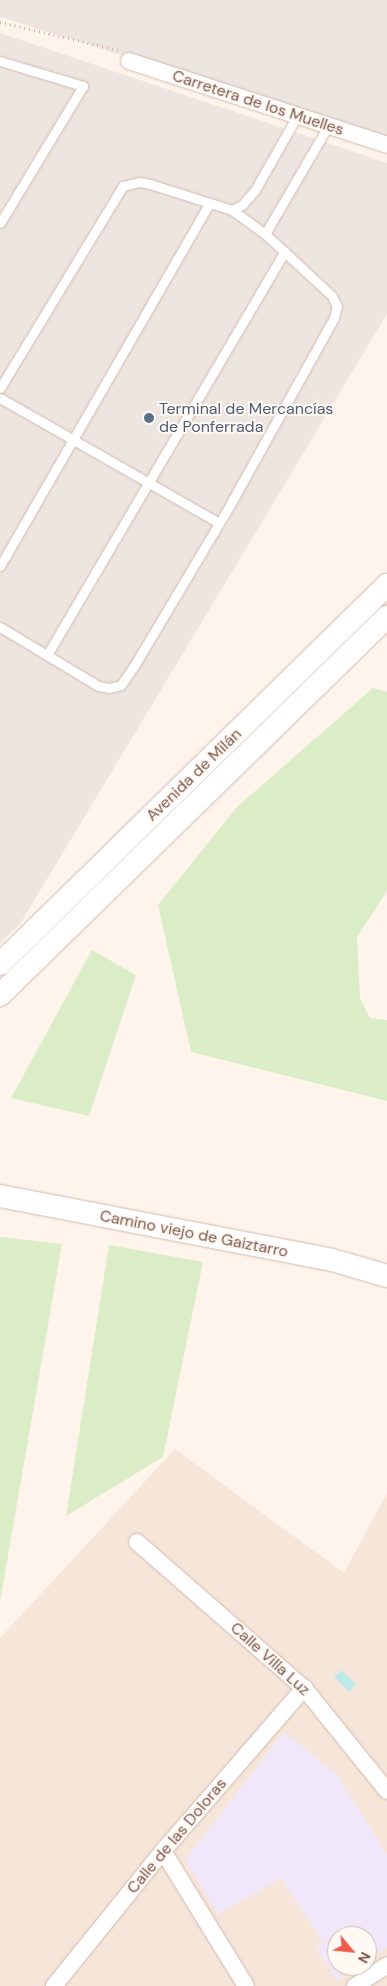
<!DOCTYPE html>
<meta charset="utf-8">
<style>
body{margin:0}
#map{position:relative;width:387px;height:1986px;overflow:hidden;background:#fef4eb;font-family:"DM Sans",sans-serif}
div>[style]{position:absolute}
.residential>*{inset:0;background:#f6e5d9}
.industrial>*{inset:0;background:#ede5e0}
.education>*{inset:0;background:#f1e7fb}
.green>*{inset:0;background:#dbedc7}
.water>*{inset:0;background:#bde9e9;transform-origin:0 0}
.path>*{height:2.5px;margin-top:-1.25px;transform-origin:0;background:repeating-linear-gradient(90deg,#dbb2a3 0 1px,transparent 0 5px)}
.roads{filter:drop-shadow(0 0 1px #d2baaf) drop-shadow(0 0 1px #d2baaf)}
.lane>*{height:9px;margin:-4.5px;padding:0 4.5px;transform-origin:4.5px;border-radius:4.5px;background:#fff}
.street>*{height:16px;margin:-8px;padding:0 8px;transform-origin:8px;border-radius:8px;background:#fff}
.secondary>*{height:22px;margin:-11px;padding:0 11px;transform-origin:11px;border-radius:11px;background:#fff}
.dots>*{width:14px;height:14px;translate:-50% -50%;box-sizing:border-box;border:2px solid #fff9f3;border-radius:50%}
span{translate:-50% -50%;white-space:nowrap;text-align:center;line-height:1.15;-webkit-text-stroke:4px #fff9f3;paint-order:stroke}
.street-label{font-size:16px;color:#7c564b}
.service-label{font-size:16px;color:#4e5e75}
.left{translate:0 -50%;text-align:left}
.north{position:absolute;left:327px;top:1926px;width:50px;height:50px;box-sizing:border-box;background:#fff9f3;border:1px solid #cbb8b0;border-radius:50%;rotate:118deg;font-size:14px;font-weight:700;line-height:20px;text-align:center;color:#7c564b}
.north::after{content:'';display:block;margin:auto;width:18px;height:22px;background:#ed5b4b;clip-path:polygon(50% 0,100% 100%,50% 72%,0 100%)}
</style>
<div id="map">
<div class="residential">
<div style="clip-path:polygon(evenodd,175px 1449px,344px 1573px,387px 1493px,387px 1986px,0 1986px,0 1638px,175px 1449px,337px 1936px,367px 1936px,367px 1966px,337px 1966px,337px 1936px)"></div>
</div>
<div class="industrial">
<div style="clip-path:polygon(0 0,387px 0,387px 138px,0 17px)"></div>
<div style="clip-path:polygon(0 33px,387px 163px,387px 314px,20px 924px,0 943px)"></div>
</div>
<div class="education">
<div style="clip-path:polygon(284px 1732px,336px 1774px,387px 1855px,387px 1948px,367px 1960px,367px 1936px,337px 1936px,337px 1966px,358px 1966px,337px 1980px,316px 1947px,324px 1943px,281px 1878px,218px 1914px,185px 1860px)"></div>
</div>
<div class="green">
<div style="clip-path:polygon(373px 688px,387px 692px,387px 891px,357px 937px,360px 998px,370px 1018px,387px 1020px,387px 1101px,191px 1052px,158px 905px,237px 807px)"></div>
<div style="clip-path:polygon(92px 950px,136px 975px,89px 1116px,11px 1098px)"></div>
<div style="clip-path:polygon(0 1237px,62px 1244px,0 1602px)"></div>
<div style="clip-path:polygon(109px 1245px,203px 1262px,163px 1457px,66px 1516px)"></div>
</div>
<div class="water">
<div style="left:341px;top:1670px;width:21px;height:10px;rotate:43deg"></div>
</div>
<div class="path">
<div style="left:0;top:22px;width:121px;rotate:13.3deg"></div>
</div>
<div class="roads">
<div class="lane">
<div style="left:0;top:61px;width:87px;rotate:16.8deg"></div>
<div style="left:83px;top:86px;width:160px;rotate:121.2deg"></div>
<div style="left:232px;top:210px;width:41px;rotate:36deg"></div>
<div style="left:0;top:388px;width:237px;rotate:-58.7deg"></div>
<div style="left:123px;top:186px;width:16px;rotate:-14deg"></div>
<div style="left:139px;top:182px;width:11px;rotate:10deg"></div>
<div style="left:150px;top:184px;width:86px;rotate:17.6deg"></div>
<div style="left:232px;top:210px;width:11px;rotate:-27deg"></div>
<div style="left:242px;top:205px;width:20px;rotate:-49deg"></div>
<div style="left:255px;top:190px;width:85px;rotate:-60.4deg"></div>
<div style="left:0;top:398px;width:252px;rotate:29.7deg"></div>
<div style="left:0;top:566px;width:418px;rotate:-60deg"></div>
<div style="left:0;top:627px;width:114px;rotate:31deg"></div>
<div style="left:98px;top:686px;width:11px;rotate:10deg"></div>
<div style="left:109px;top:688px;width:12px;rotate:-14deg"></div>
<div style="left:121px;top:685px;width:23px;rotate:-56deg"></div>
<div style="left:134px;top:666px;width:190px;rotate:-59.2deg"></div>
<div style="left:231px;top:503px;width:212px;rotate:-60.9deg"></div>
<div style="left:334px;top:318px;width:12px;rotate:-76deg"></div>
<div style="left:337px;top:306px;width:11px;rotate:-117deg"></div>
<div style="left:332px;top:296px;width:91px;rotate:-137.2deg"></div>
<div style="left:265px;top:234px;width:125px;rotate:-59.7deg"></div>
<div style="left:47px;top:655px;width:468px;rotate:-59.5deg"></div>
</div>
<div class="street">
<div style="left:129px;top:61px;width:271px;rotate:18deg"></div>
<div style="left:137px;top:1542px;width:222px;rotate:41.2deg"></div>
<div style="left:304px;top:1688px;width:132px;rotate:51.1deg"></div>
<div style="left:163px;top:1851px;width:158px;rotate:58.4deg"></div>
<div style="left:54px;top:1986px;width:174px;rotate:-51.1deg"></div>
<div style="left:163px;top:1851px;width:216px;rotate:-49.1deg"></div>
<div style="left:355px;top:1986px;width:38px;rotate:-33deg"></div>
</div>
<div class="secondary">
<div style="left:0;top:964px;width:542px;rotate:-44.4deg"></div>
<div style="left:0;top:995px;width:541px;rotate:-44.33deg"></div>
<div style="left:0;top:1196px;width:338px;rotate:10.9deg"></div>
<div style="left:332px;top:1260px;width:57px;rotate:16.2deg"></div>
</div>
</div>
<div class="dots">
<div style="left:149px;top:418px;background:#5c6f8a"></div>
</div>
<div class="street-label">
<span style="left:258px;top:103px;rotate:18deg">Carretera de los Muelles</span>
<span style="left:194px;top:775px;rotate:-44deg">Avenida de Milán</span>
<span style="left:194px;top:1234px;rotate:11deg">Camino viejo de Gaiztarro</span>
<span style="left:270px;top:1659px;rotate:42deg">Calle Villa Luz</span>
<span style="left:177px;top:1836px;rotate:-50deg">Calle de las Doloras</span>
</div>
<div class="service-label">
<span class="left" style="left:159px;top:418px">Terminal de Mercancías<br>de Ponferrada</span>
</div>
<div class="north">N</div>
</div>
